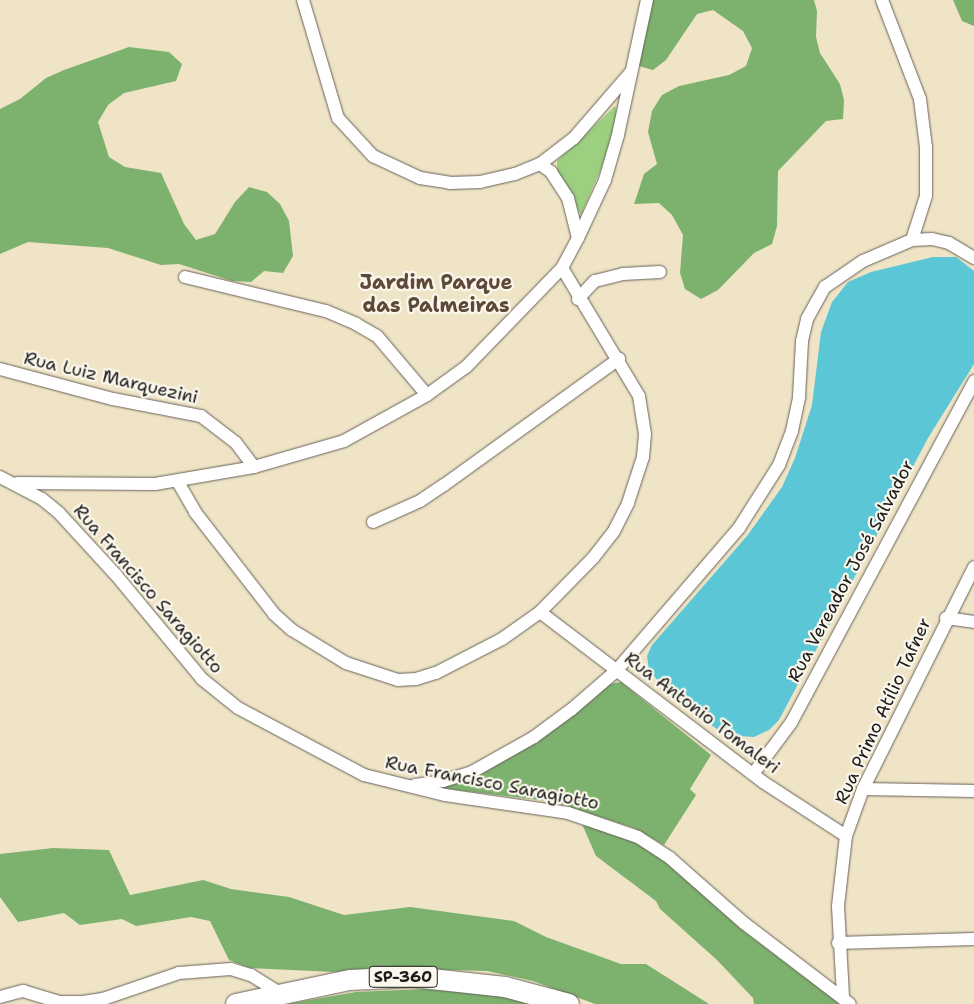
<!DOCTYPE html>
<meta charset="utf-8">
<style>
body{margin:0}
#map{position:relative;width:974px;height:1004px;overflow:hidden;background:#f0e4c7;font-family:"Shantell Sans",sans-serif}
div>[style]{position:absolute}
.green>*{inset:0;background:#9cd080}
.forest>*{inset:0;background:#7db26e}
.water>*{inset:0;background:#5bc6d6}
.roads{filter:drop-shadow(0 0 1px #666258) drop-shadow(0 0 1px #666258)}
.street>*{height:12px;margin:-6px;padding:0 6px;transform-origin:6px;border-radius:6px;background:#fff}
.primary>*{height:20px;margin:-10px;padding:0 10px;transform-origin:10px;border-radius:10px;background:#fff}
span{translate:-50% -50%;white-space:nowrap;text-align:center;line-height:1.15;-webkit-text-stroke:4.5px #fbf7ec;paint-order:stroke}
.shield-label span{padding:1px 4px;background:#fbf7ec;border:1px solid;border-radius:4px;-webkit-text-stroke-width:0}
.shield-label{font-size:16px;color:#1c1c1c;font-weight:700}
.street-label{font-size:18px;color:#1c1c1c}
.quarter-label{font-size:20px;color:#5e4938;font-weight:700}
</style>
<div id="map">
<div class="green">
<div style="clip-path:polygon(615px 106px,618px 113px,603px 164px,581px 215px,557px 170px,557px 161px)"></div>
</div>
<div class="forest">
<div style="clip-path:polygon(650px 0,814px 0,817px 11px,816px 37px,820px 53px,840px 84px,844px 100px,843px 119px,826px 121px,778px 171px,777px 226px,772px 244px,754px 253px,718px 290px,701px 299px,685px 289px,680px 273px,683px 235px,672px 215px,659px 203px,634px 204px,644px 174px,657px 164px,648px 132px,652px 111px,662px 95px,679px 86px,729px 75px,746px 66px,752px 48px,743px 31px,713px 10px,697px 14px,666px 60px,653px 70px,635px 65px)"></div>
<div style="clip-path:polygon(953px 0,974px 0,974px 26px,962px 21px)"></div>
<div style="clip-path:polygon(129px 47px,169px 52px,182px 64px,176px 81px,124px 93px,108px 105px,98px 122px,109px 157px,125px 167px,161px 173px,184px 224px,196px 240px,215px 234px,235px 202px,249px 187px,267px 192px,280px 204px,289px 221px,293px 256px,283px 273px,264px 271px,251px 282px,232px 281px,179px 264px,161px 265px,108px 248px,28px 242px,0 254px,0 109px,20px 99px,46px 78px,64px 70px)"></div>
<div style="clip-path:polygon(621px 682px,711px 755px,690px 789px,696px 795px,664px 845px,634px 828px,554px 802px,441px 788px,465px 780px,609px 684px)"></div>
<div style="clip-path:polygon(582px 824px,626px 836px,662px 858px,742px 930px,840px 1004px,754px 1004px,753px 998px,717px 960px,660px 909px,656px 901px,596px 856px)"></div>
<div style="clip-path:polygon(53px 848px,109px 850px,130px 895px,203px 880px,231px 889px,289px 897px,344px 915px,410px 907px,514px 921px,546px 937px,621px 964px,646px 964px,709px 1004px,595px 1004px,533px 981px,487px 971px,374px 968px,334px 972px,250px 968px,229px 960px,210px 921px,191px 917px,136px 926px,122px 919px,80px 925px,64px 913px,18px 922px,0 897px,0 854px)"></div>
<div style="clip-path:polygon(425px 989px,496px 995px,533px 1004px,287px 1004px,356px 992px)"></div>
</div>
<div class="water">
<div style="clip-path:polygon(933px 257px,956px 257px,974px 271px,974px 364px,928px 438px,779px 720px,769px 730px,754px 737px,725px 735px,668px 693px,649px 670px,647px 656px,652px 645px,747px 536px,782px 487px,795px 458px,812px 405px,821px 332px,832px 302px,848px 282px,871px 272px)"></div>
</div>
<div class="roads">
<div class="street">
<div style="left:303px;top:0;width:123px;rotate:73.5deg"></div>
<div style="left:338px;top:118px;width:52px;rotate:47.4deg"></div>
<div style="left:373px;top:156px;width:52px;rotate:25.1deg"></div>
<div style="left:420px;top:178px;width:30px;rotate:9deg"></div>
<div style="left:450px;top:183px;width:30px;rotate:-2deg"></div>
<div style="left:480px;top:182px;width:36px;rotate:-13deg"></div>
<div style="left:515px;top:174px;width:27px;rotate:-22deg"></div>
<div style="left:540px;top:164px;width:43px;rotate:-37.4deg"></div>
<div style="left:574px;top:138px;width:87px;rotate:-49.2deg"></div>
<div style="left:882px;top:0;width:106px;rotate:69deg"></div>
<div style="left:920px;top:99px;width:48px;rotate:82.9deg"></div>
<div style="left:926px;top:147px;width:49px;rotate:90deg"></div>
<div style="left:926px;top:196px;width:46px;rotate:107.7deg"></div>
<div style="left:540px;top:164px;width:14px;rotate:36deg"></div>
<div style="left:551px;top:172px;width:31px;rotate:57deg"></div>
<div style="left:568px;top:198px;width:41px;rotate:76deg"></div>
<div style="left:185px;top:277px;width:145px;rotate:13.6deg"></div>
<div style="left:326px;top:311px;width:33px;rotate:23deg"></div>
<div style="left:356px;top:324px;width:24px;rotate:30deg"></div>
<div style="left:377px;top:336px;width:77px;rotate:49.7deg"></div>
<div style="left:578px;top:299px;width:25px;rotate:-47deg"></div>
<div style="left:595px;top:281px;width:29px;rotate:-14deg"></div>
<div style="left:623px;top:274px;width:37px;rotate:-3deg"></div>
<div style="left:0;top:369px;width:117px;rotate:14.9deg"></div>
<div style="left:113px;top:399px;width:90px;rotate:10.9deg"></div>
<div style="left:201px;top:416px;width:44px;rotate:37.6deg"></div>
<div style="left:236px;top:443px;width:30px;rotate:53deg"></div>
<div style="left:0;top:477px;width:47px;rotate:27.6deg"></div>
<div style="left:42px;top:499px;width:22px;rotate:39deg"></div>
<div style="left:59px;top:513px;width:84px;rotate:47.4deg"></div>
<div style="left:116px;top:575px;width:135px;rotate:50.4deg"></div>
<div style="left:202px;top:679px;width:46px;rotate:38.9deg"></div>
<div style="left:238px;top:708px;width:143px;rotate:28deg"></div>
<div style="left:364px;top:775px;width:83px;rotate:13.9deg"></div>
<div style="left:445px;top:795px;width:124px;rotate:8.3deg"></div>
<div style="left:568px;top:813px;width:74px;rotate:18.9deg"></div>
<div style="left:638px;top:837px;width:38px;rotate:33deg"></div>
<div style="left:670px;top:858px;width:98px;rotate:41.3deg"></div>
<div style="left:744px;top:923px;width:133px;rotate:37.4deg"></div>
<div style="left:178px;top:482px;width:34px;rotate:60deg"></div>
<div style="left:195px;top:512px;width:129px;rotate:52.2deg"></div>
<div style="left:274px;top:614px;width:24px;rotate:42deg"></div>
<div style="left:292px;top:630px;width:63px;rotate:31.4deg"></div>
<div style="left:346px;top:663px;width:55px;rotate:18.1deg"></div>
<div style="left:398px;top:680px;width:18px;rotate:-3deg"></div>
<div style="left:416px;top:679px;width:21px;rotate:-17deg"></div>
<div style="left:436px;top:673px;width:74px;rotate:-27.3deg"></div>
<div style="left:502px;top:639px;width:47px;rotate:-35.4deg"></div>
<div style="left:540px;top:612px;width:76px;rotate:-45.5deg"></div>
<div style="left:593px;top:558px;width:34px;rotate:-52deg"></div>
<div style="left:614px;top:531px;width:31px;rotate:-63deg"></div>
<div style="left:628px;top:503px;width:48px;rotate:-71.9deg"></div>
<div style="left:643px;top:457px;width:23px;rotate:-85deg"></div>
<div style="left:645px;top:434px;width:38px;rotate:-99deg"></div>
<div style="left:639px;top:396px;width:149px;rotate:-121deg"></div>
<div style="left:17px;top:483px;width:138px;rotate:0.4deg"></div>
<div style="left:155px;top:484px;width:100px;rotate:-9.7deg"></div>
<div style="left:254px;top:467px;width:94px;rotate:-16.1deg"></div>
<div style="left:344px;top:441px;width:95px;rotate:-29deg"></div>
<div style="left:427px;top:395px;width:48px;rotate:-35.7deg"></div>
<div style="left:466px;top:367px;width:138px;rotate:-45.9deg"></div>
<div style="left:562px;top:268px;width:34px;rotate:-62deg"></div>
<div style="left:578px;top:238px;width:64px;rotate:-65deg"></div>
<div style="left:605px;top:180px;width:47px;rotate:-73.9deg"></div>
<div style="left:618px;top:135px;width:138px;rotate:-77.9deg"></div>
<div style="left:373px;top:522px;width:51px;rotate:-24.1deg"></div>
<div style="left:420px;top:501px;width:29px;rotate:-34deg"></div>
<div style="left:444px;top:485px;width:216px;rotate:-35.8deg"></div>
<div style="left:540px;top:612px;width:280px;rotate:37.3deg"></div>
<div style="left:763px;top:782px;width:99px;rotate:33deg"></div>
<div style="left:946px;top:618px;width:28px;rotate:8deg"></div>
<div style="left:753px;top:774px;width:64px;rotate:-53.3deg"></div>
<div style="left:791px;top:723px;width:388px;rotate:-61.8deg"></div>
<div style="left:415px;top:785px;width:28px;rotate:-8deg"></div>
<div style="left:443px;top:781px;width:30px;rotate:-17deg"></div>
<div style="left:472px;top:772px;width:71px;rotate:-29.4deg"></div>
<div style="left:534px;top:737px;width:47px;rotate:-36.4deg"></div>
<div style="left:572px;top:709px;width:58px;rotate:-40.8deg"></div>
<div style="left:616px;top:671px;width:189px;rotate:-49.3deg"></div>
<div style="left:739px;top:528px;width:75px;rotate:-57.6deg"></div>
<div style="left:779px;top:465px;width:36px;rotate:-69deg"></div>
<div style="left:792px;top:431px;width:35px;rotate:-78deg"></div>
<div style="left:799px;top:397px;width:56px;rotate:-86.9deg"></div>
<div style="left:802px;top:341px;width:23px;rotate:-77deg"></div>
<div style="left:807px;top:319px;width:37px;rotate:-61deg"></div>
<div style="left:825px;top:287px;width:46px;rotate:-34.4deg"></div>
<div style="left:863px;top:261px;width:53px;rotate:-23.2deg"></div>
<div style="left:912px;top:240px;width:20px;rotate:-3deg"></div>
<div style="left:932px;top:239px;width:17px;rotate:13deg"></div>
<div style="left:949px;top:243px;width:29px;rotate:31deg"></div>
<div style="left:863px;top:789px;width:111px;rotate:1deg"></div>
<div style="left:838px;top:943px;width:136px;rotate:-1.7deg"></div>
<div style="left:843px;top:996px;width:90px;rotate:-93.2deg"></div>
<div style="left:838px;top:906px;width:70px;rotate:-83.5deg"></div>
<div style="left:846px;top:836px;width:50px;rotate:-70.1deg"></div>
<div style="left:863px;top:789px;width:248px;rotate:-63.4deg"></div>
<div style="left:0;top:997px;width:24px;rotate:-15deg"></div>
<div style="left:23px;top:991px;width:37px;rotate:17deg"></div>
<div style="left:58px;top:1002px;width:25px"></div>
<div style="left:83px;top:1002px;width:20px;rotate:-9deg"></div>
<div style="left:103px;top:999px;width:80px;rotate:-18.9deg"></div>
<div style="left:179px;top:973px;width:52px;rotate:-4.4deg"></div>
<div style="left:231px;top:969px;width:21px;rotate:17deg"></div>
<div style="left:251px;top:975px;width:36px;rotate:32deg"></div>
</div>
<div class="primary">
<div style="left:236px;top:1004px;width:116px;rotate:-11.9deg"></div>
<div style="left:350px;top:980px;width:63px;rotate:-2.7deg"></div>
<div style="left:413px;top:977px;width:93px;rotate:6.2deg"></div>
<div style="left:505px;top:987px;width:66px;rotate:14.9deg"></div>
</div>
</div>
<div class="shield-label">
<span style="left:403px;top:977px">SP-360</span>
</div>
<div class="street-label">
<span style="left:111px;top:378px;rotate:13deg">Rua Luiz Marquezini</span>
<span style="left:851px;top:571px;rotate:-62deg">Rua Vereador José Salvador</span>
<span style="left:148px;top:589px;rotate:49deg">Rua Francisco Saragiotto</span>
<span style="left:883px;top:711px;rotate:-65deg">Rua Primo Atílio Tafner</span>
<span style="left:702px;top:713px;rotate:37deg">Rua Antonio Tomaleri</span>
<span style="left:492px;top:783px;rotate:11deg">Rua Francisco Saragiotto</span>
</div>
<div class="quarter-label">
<span style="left:436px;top:294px">Jardim Parque<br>das Palmeiras</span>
</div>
</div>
